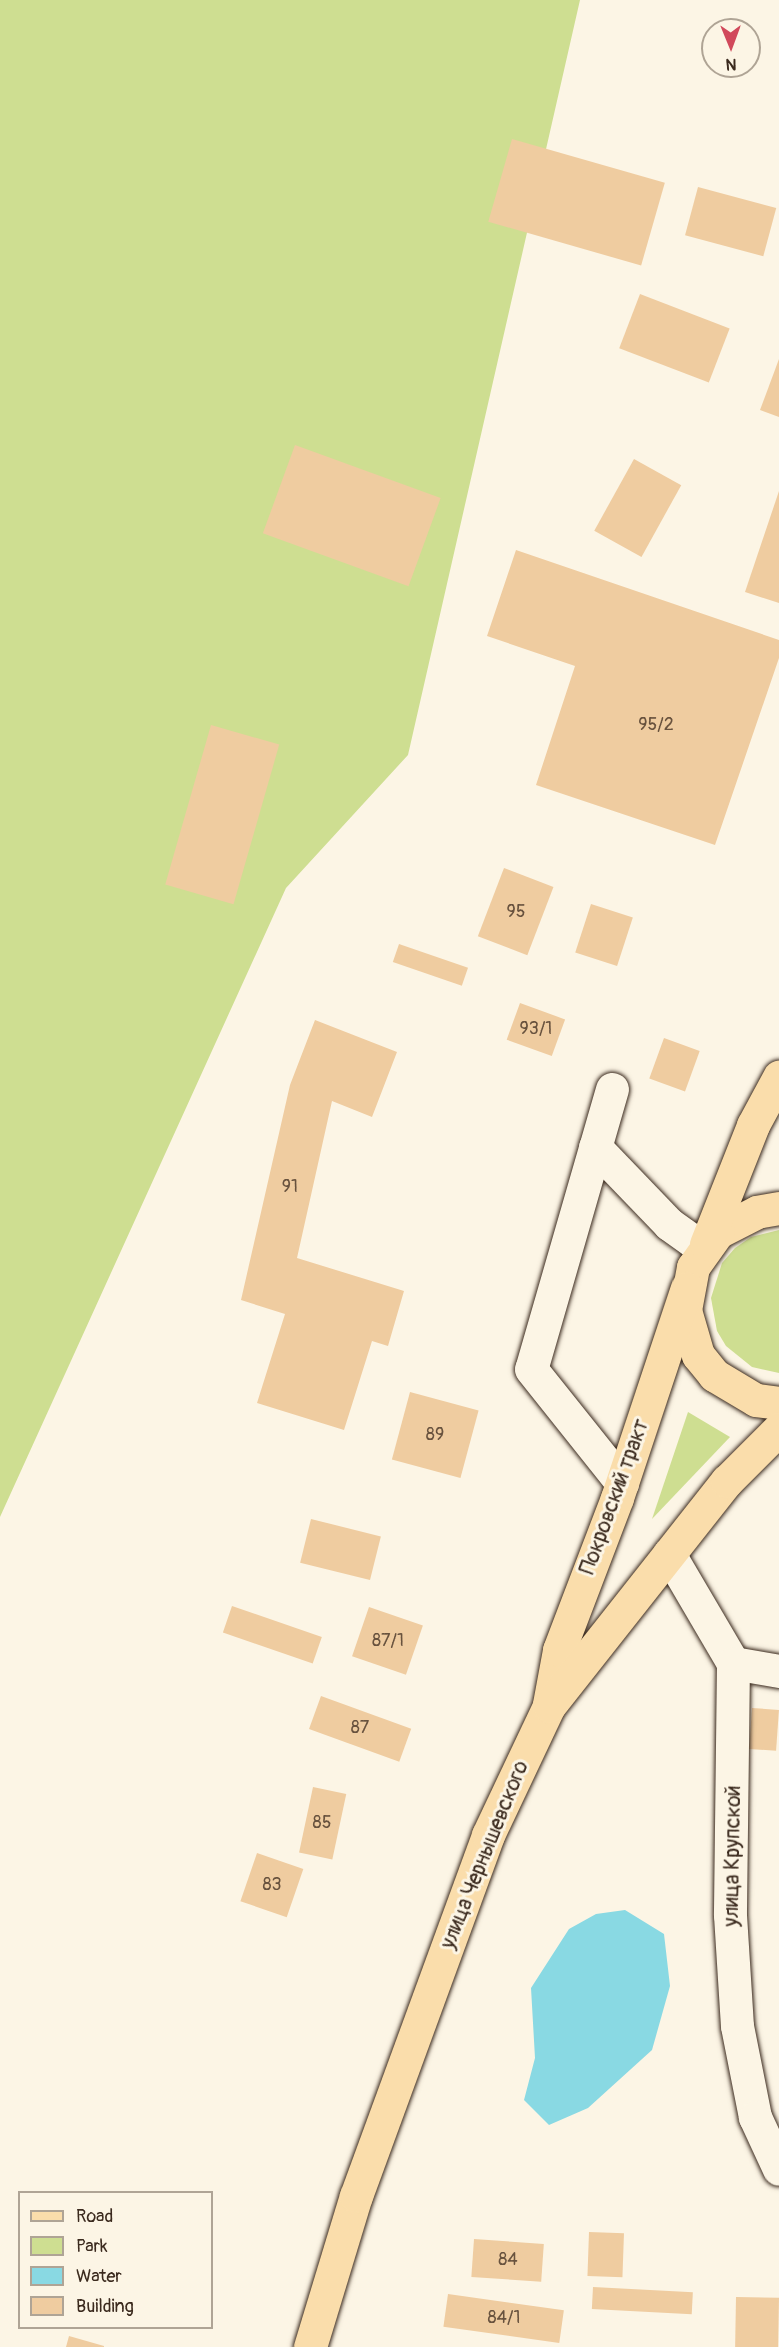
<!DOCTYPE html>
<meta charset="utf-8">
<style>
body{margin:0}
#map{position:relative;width:779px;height:2347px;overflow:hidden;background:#fcf5e5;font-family:Pangolin,sans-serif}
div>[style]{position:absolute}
.green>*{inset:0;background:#cede91}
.water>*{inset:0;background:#89d9e3}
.building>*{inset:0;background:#efcca0;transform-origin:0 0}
.roads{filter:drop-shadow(0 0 2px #3b2a1e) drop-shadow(0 0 2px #3b2a1e)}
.minor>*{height:33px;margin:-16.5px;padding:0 16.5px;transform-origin:16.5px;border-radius:16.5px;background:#fcf5e5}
.major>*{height:33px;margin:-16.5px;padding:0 16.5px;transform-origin:16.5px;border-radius:16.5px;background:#faddab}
span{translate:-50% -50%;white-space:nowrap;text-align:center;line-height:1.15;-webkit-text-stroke:6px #fcf5e5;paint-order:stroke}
.number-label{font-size:18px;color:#68523e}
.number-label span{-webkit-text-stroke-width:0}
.street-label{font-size:21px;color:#3b2a1e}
.legend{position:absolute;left:18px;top:2191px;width:195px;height:138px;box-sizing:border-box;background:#fcf5e5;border:2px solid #afa495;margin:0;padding:8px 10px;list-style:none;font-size:18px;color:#3b2a1e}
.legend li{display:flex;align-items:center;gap:12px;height:30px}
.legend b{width:30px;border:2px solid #afa495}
.north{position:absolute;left:701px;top:18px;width:60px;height:60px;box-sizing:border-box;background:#fcf5e5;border:2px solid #afa495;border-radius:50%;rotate:179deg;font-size:16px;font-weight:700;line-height:24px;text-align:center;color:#3b2a1e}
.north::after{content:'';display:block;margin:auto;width:21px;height:27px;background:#d1495b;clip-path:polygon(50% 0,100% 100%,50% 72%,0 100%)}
</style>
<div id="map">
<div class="green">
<div style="clip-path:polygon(0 0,580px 0,408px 755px,286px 888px,0 1517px)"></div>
<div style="clip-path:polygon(779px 1230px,779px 1373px,752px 1367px,726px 1346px,717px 1331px,711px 1298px,722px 1263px,735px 1248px,751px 1237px)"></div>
<div style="clip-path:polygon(688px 1412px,730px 1437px,652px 1519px)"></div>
</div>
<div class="water">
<div style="clip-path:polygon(625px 1910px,664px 1934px,670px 1986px,652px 2050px,588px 2108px,549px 2125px,524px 2100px,535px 2058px,531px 1988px,569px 1929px,596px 1914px)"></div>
</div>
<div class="building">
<div style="left:512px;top:139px;width:159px;height:86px;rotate:16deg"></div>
<div style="left:698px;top:187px;width:81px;height:50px;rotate:15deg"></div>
<div style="left:640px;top:294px;width:96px;height:58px;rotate:21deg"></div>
<div style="clip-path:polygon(779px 359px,779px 417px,760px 410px)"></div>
<div style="left:295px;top:445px;width:155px;height:94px;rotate:20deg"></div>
<div style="left:634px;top:459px;width:54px;height:82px;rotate:29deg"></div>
<div style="clip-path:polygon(779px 491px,779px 603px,745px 592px)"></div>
<div style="clip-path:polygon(516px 550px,779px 640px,779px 658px,715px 845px,536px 785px,575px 666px,487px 636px)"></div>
<div style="left:211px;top:725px;width:71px;height:166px;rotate:16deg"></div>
<div style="left:504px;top:868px;width:53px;height:73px;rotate:21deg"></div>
<div style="left:591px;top:904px;width:44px;height:51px;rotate:18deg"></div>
<div style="left:399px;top:944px;width:73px;height:19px;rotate:19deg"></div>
<div style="left:520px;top:1003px;width:48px;height:39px;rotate:20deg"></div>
<div style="clip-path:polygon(315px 1020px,397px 1052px,372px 1117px,332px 1101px,297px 1258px,404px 1291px,388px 1346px,372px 1341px,344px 1430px,257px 1403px,285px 1314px,241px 1300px,290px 1085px)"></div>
<div style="left:664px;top:1038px;width:38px;height:43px;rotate:20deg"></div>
<div style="left:410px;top:1392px;width:71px;height:70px;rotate:15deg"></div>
<div style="left:311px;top:1519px;width:72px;height:45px;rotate:14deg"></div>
<div style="left:232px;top:1606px;width:95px;height:28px;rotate:19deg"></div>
<div style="left:369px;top:1607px;width:57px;height:52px;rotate:19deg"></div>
<div style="left:321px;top:1696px;width:96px;height:35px;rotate:20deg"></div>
<div style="left:752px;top:1708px;width:27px;height:41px;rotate:4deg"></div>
<div style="left:313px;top:1787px;width:34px;height:67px;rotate:12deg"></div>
<div style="left:257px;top:1853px;width:49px;height:51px;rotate:19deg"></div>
<div style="left:589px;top:2232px;width:35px;height:44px;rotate:2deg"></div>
<div style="left:474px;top:2239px;width:70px;height:38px;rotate:4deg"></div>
<div style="left:593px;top:2287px;width:100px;height:22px;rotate:3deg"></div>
<div style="left:448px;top:2294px;width:117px;height:33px;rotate:8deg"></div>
<div style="left:736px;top:2297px;width:43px;height:50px;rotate:1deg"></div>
<div style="clip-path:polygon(69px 2336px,104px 2346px,104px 2347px,66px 2347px)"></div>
</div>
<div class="roads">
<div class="minor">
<div style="left:612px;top:1089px;width:291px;rotate:106.1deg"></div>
<div style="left:531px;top:1369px;width:146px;rotate:51.4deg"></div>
<div style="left:595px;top:1147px;width:107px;rotate:46.1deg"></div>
<div style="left:669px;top:1224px;width:43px;rotate:35.5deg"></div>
<div style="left:669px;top:1554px;width:126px;rotate:59.6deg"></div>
<div style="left:733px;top:1663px;width:252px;rotate:90.7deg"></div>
<div style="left:730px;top:1915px;width:111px;rotate:86.4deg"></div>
<div style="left:737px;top:2026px;width:93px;rotate:78.8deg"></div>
<div style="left:755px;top:2117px;width:57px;rotate:65.2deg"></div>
<div style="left:733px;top:1663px;width:47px;rotate:9.9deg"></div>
</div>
<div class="major">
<div style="left:779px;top:1208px;width:22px;rotate:170deg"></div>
<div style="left:757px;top:1212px;width:44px;rotate:152.9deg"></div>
<div style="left:718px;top:1232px;width:43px;rotate:125.5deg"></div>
<div style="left:693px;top:1267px;width:44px;rotate:100.5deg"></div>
<div style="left:685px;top:1310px;width:47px;rotate:73.9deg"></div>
<div style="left:698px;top:1355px;width:26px;rotate:51deg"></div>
<div style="left:714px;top:1375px;width:49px;rotate:30.8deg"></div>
<div style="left:756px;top:1400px;width:23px;rotate:7deg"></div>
<div style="left:706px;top:1244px;width:128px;rotate:-68.4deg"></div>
<div style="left:753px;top:1125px;width:55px;rotate:-61.6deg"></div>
<div style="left:549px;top:1704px;width:55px;rotate:-79.5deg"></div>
<div style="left:559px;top:1650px;width:163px;rotate:-69.1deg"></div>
<div style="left:617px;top:1498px;width:221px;rotate:-71.6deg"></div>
<div style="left:310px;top:2347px;width:158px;rotate:-73.1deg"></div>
<div style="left:356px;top:2196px;width:384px;rotate:-69.9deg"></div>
<div style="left:488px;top:1835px;width:143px;rotate:-64.7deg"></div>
<div style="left:549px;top:1706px;width:287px;rotate:-51.7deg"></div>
<div style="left:727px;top:1481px;width:74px;rotate:-45deg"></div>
</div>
</div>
<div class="number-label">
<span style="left:656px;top:725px">95/2</span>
<span style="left:516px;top:912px">95</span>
<span style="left:536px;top:1029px">93/1</span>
<span style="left:290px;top:1187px">91</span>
<span style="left:435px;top:1435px">89</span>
<span style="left:388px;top:1641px">87/1</span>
<span style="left:360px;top:1728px">87</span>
<span style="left:322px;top:1823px">85</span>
<span style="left:272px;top:1885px">83</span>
<span style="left:508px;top:2260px">84</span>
<span style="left:504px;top:2318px">84/1</span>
</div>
<div class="street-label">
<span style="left:615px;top:1497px;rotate:-70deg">Покровский тракт</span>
<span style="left:485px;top:1855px;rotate:-68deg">улица Чернышевского</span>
<span style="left:733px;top:1856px;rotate:-89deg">улица Крупской</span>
</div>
<ul class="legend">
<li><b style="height:8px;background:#faddab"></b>Road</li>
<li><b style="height:16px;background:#cede91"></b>Park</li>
<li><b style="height:16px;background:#89d9e3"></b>Water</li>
<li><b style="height:16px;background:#efcca0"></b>Building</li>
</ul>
<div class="north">N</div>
</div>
